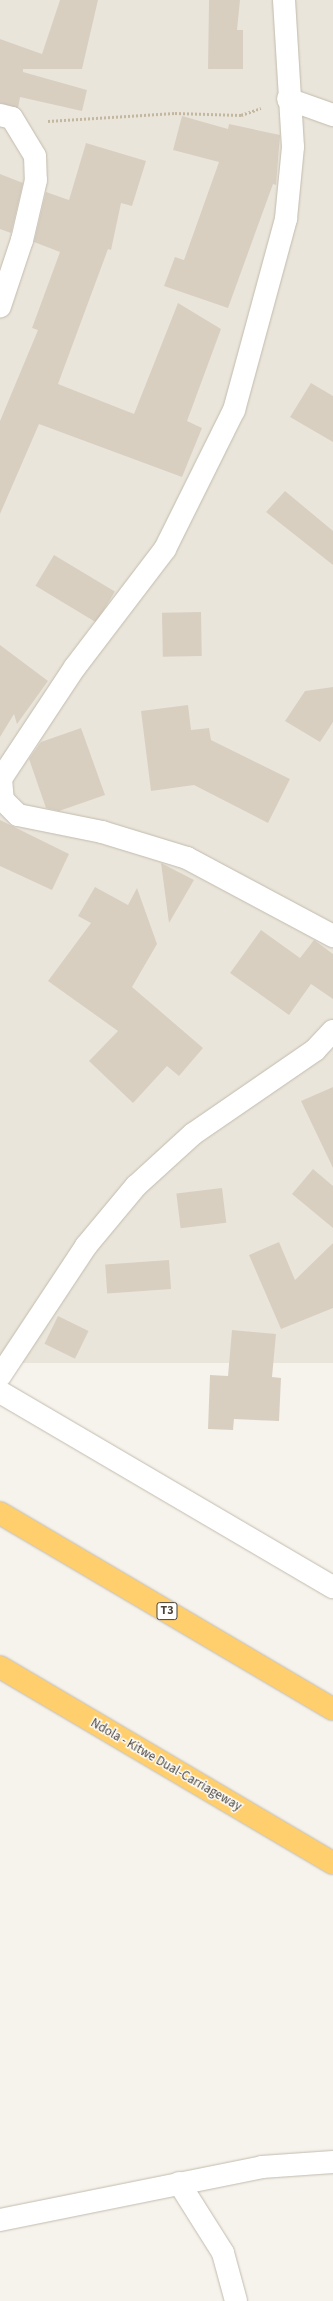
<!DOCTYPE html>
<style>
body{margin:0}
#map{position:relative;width:333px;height:2301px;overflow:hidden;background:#f6f3ec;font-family:"Source Sans 3",sans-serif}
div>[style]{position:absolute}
.residential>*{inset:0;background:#eae5da;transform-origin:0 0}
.building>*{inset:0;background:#d8cfc1;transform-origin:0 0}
.path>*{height:2.5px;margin-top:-1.25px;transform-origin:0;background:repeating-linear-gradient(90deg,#c4b79f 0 2px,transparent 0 4px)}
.roads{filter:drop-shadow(0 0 1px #c2bbae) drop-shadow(0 0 1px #c2bbae)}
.street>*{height:22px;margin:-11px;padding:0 11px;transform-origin:11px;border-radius:11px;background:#fff}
.highway>*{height:22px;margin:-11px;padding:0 11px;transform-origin:11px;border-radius:11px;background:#ffcf6e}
span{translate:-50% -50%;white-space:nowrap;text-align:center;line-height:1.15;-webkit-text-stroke:3px #fff;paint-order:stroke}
.shield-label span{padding:1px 3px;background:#fff;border:1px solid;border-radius:3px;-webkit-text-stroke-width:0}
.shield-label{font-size:12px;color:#4b4439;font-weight:700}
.street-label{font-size:13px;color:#4b4439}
</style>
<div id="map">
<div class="residential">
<div style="left:0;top:0;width:333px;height:1363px"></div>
</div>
<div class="building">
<div style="clip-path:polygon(60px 0,98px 0,82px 69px,23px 69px,23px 72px,87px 90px,82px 111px,20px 97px,18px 108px,0 103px,0 39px,42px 54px)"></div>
<div style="clip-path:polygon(209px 0,240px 0,237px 30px,243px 30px,243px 69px,208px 69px)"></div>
<div style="clip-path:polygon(182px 116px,228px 129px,229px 124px,280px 135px,276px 185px,273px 184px,228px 308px,164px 286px,175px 257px,184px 260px,219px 162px,173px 150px)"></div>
<div style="clip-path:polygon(86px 143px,146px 161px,132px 206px,121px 203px,111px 250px,108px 249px,58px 384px,134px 414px,178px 303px,221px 329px,187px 421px,202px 428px,182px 477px,39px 424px,0 514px,0 421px,38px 330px,32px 328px,60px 252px,34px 242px,46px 192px,69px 200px)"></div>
<div style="clip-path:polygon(0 174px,23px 183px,11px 233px,0 229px)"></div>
<div style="clip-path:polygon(311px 383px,333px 396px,333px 442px,290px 417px)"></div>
<div style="clip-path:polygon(285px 491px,333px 531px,333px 565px,266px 512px)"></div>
<div style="left:54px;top:555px;width:71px;height:36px;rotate:31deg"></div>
<div style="left:201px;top:612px;width:44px;height:39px;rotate:89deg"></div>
<div style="clip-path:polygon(0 645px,48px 681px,17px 724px,14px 714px,0 737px)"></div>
<div style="clip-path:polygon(333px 687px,333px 722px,320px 742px,285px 721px,305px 691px)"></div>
<div style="clip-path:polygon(188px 705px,191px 730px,209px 728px,211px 740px,290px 779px,268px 823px,194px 785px,151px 791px,141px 711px)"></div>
<div style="clip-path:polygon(81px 728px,105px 795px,59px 811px,46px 808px,29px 759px,41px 742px)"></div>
<div style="clip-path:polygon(0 820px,69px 854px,52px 890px,0 866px)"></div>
<div style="clip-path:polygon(161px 863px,194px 880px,169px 923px)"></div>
<div style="clip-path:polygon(95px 887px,128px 905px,137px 888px,157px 944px,132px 987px,203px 1048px,179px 1076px,167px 1066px,133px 1103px,89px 1061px,118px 1031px,48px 981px,91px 923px,78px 916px)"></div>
<div style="clip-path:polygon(261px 930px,300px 958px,314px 940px,333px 954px,333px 999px,311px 984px,289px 1015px,230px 973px)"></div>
<div style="clip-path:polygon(333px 1087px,333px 1168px,301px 1101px)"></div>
<div style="clip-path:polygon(313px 1169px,333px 1186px,333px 1228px,292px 1194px)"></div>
<div style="left:222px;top:1188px;width:35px;height:46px;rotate:83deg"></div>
<div style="clip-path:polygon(279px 1242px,295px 1280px,333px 1243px,333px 1308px,281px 1329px,249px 1255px)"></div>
<div style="left:169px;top:1260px;width:29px;height:64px;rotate:86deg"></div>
<div style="left:58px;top:1316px;width:34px;height:31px;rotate:26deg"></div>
<div style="clip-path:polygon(232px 1330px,276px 1334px,272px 1377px,281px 1378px,279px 1421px,234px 1419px,233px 1430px,208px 1429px,210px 1375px,228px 1376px)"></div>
</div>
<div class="path">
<div style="left:48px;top:121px;width:127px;rotate:-3.6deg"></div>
<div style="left:175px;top:113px;width:66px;rotate:1.7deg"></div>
<div style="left:241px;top:115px;width:21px;rotate:-19deg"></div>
</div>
<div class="roads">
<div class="street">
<div style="left:284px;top:0;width:147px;rotate:86.5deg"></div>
<div style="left:293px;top:147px;width:72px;rotate:95.6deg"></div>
<div style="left:286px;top:219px;width:198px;rotate:105.2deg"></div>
<div style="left:234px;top:410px;width:155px;rotate:116.4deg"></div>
<div style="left:165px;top:549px;width:148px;rotate:127.3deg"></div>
<div style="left:75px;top:667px;width:134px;rotate:123.5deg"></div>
<div style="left:1px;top:779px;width:21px;rotate:85deg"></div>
<div style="left:3px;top:800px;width:21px;rotate:45deg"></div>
<div style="left:18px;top:815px;width:86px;rotate:11.4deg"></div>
<div style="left:102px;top:832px;width:89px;rotate:17deg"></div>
<div style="left:187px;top:858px;width:166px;rotate:28.1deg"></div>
<div style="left:288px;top:99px;width:48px;rotate:19.6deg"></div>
<div style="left:0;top:115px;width:12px;rotate:14deg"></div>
<div style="left:12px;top:118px;width:44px;rotate:58.8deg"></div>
<div style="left:35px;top:156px;width:24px;rotate:88deg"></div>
<div style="left:36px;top:180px;width:62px;rotate:103.1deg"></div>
<div style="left:22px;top:240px;width:70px;rotate:108.4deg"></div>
<div style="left:0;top:1376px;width:156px;rotate:-56.5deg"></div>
<div style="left:86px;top:1246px;width:78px;rotate:-50.2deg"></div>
<div style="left:136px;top:1186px;width:77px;rotate:-42.4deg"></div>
<div style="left:193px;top:1134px;width:148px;rotate:-34.5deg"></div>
<div style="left:315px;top:1050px;width:26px;rotate:-47deg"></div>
<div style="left:0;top:1392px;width:386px;rotate:30.4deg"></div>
<div style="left:179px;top:2183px;width:83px;rotate:57.8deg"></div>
<div style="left:223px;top:2253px;width:50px;rotate:74.8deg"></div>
<div style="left:0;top:2220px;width:267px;rotate:-11.4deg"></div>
<div style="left:262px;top:2167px;width:71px;rotate:-4deg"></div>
</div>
<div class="highway">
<div style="left:0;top:1513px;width:386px;rotate:30.5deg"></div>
<div style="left:0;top:1667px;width:386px;rotate:30.5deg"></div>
</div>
</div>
<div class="shield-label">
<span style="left:167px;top:1611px">T3</span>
</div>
<div class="street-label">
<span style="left:166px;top:1765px;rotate:30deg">Ndola - Kitwe Dual-Carriageway</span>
</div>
</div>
